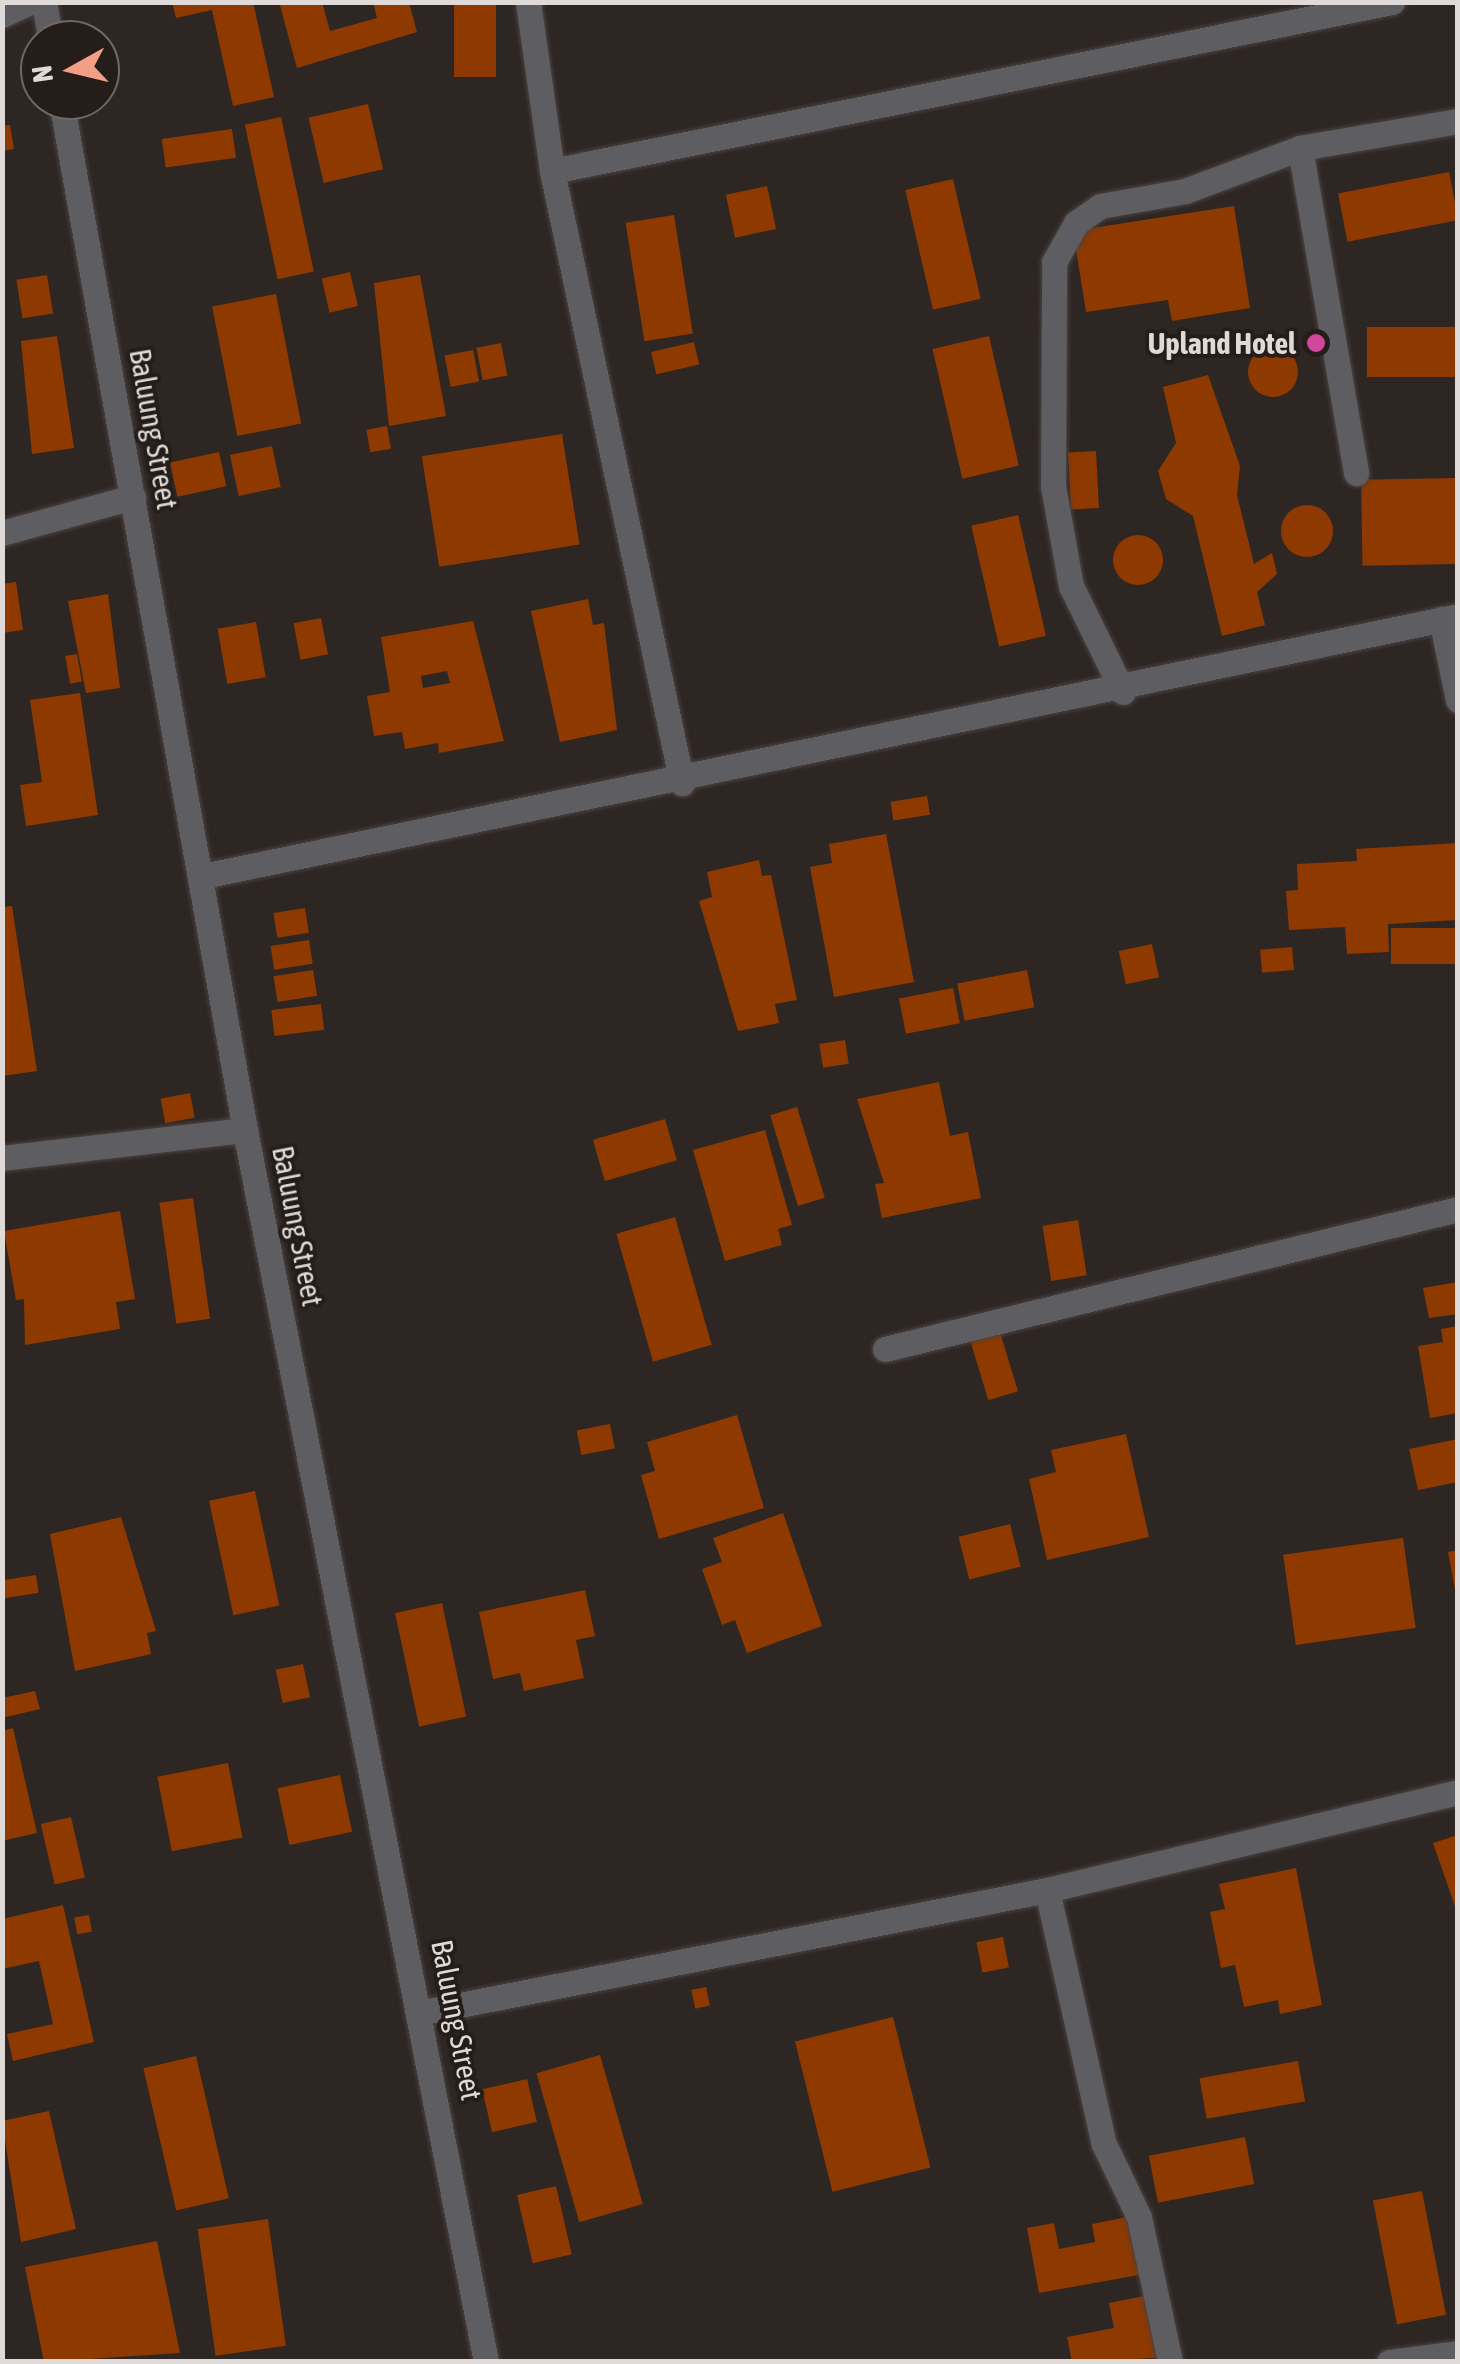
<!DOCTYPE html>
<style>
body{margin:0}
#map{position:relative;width:1460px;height:2364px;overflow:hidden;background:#2e2623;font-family:"Asap Condensed",sans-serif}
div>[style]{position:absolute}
.building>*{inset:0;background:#8e3900;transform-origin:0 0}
.round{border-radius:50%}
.roads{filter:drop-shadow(0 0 2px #4a4340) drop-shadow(0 0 2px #4a4340)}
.street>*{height:25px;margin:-12.5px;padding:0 12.5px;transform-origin:12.5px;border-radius:12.5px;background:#5e5d61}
.dots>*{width:28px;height:28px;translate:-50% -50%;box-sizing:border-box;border:5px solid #241d19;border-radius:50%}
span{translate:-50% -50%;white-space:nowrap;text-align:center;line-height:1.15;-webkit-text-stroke:8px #241d19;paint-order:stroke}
.poi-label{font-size:30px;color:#dfdad7;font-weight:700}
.right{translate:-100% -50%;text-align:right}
.street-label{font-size:30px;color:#dfdad7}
.frame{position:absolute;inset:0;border:5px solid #dfdad7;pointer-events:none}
.north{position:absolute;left:20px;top:20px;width:100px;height:100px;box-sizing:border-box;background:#241d19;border:2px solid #6f6965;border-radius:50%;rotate:262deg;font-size:28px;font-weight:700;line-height:40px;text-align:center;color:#dfdad7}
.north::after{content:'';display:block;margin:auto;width:35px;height:45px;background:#f39f86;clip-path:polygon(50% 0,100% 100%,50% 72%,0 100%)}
</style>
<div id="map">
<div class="building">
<div style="clip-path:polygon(172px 2px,253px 2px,274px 97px,233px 106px,212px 10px,176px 18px)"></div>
<div style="clip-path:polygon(279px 2px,322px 2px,330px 31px,377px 18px,373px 2px,409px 2px,417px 32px,297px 68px)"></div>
<div style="left:454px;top:2px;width:42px;height:75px"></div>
<div style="left:368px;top:104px;width:67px;height:61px;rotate:77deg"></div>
<div style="left:281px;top:117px;width:158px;height:37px;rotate:78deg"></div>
<div style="clip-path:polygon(10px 125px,14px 149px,2px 151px,2px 126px)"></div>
<div style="left:232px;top:129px;width:29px;height:71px;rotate:82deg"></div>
<div style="left:1449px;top:172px;width:49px;height:113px;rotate:79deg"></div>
<div style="left:953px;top:179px;width:123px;height:49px;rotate:77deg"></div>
<div style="left:767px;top:186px;width:44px;height:42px;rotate:78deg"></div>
<div style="clip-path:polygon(1234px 206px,1250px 308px,1172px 321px,1168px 300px,1086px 312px,1073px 231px)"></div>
<div style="left:674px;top:215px;width:120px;height:49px;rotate:81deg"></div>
<div style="left:350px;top:272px;width:35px;height:29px;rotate:77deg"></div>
<div style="left:47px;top:275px;width:39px;height:31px;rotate:81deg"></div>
<div style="clip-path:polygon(420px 275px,446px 416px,389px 426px,374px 283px)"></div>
<div style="left:276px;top:294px;width:132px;height:65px;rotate:79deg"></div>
<div style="left:1458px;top:327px;width:50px;height:91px;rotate:90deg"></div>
<div style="clip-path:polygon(57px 336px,74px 448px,32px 454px,21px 341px)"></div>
<div style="left:989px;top:336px;width:133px;height:58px;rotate:77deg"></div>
<div style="left:694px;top:342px;width:23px;height:44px;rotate:77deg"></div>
<div style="left:501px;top:343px;width:33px;height:25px;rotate:79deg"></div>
<div class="round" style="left:1248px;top:347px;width:50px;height:50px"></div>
<div style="left:473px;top:350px;width:32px;height:29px;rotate:79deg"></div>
<div style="clip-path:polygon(1208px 375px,1240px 466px,1237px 495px,1254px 564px,1272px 553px,1277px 574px,1257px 592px,1265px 625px,1222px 636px,1193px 516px,1166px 499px,1158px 471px,1176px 443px,1163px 387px)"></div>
<div style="left:387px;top:426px;width:23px;height:21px;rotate:80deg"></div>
<div style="left:562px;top:434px;width:112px;height:142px;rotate:81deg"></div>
<div style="left:272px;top:446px;width:42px;height:43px;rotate:78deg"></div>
<div style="left:1096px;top:451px;width:57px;height:28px;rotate:87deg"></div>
<div style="left:219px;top:452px;width:35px;height:50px;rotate:78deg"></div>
<div style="left:1456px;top:478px;width:86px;height:95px;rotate:89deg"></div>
<div class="round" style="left:1281px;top:505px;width:52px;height:52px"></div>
<div style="left:1018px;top:515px;width:124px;height:48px;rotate:77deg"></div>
<div class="round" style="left:1113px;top:535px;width:50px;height:50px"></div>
<div style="clip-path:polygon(16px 582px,23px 630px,2px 633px,2px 584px)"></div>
<div style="clip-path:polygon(108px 594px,120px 688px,86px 693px,68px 601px)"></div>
<div style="clip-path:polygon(588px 599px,593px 625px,604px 623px,617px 730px,560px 742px,531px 611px)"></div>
<div style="left:321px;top:618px;width:37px;height:28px;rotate:79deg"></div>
<div style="clip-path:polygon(evenodd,473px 621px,504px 741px,439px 753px,438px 743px,405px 749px,402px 732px,374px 736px,367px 696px,390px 692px,381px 637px,473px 621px,447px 671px,450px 683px,423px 688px,421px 676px,447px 671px)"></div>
<div style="left:256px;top:622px;width:56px;height:39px;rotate:80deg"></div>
<div style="left:77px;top:654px;width:28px;height:12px;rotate:80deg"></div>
<div style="clip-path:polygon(80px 693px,98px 815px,26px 826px,20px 785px,42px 782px,30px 700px)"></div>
<div style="left:927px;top:796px;width:19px;height:37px;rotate:81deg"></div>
<div style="clip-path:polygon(886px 834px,914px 982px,834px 997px,810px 867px,832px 863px,829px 844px)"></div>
<div style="clip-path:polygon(1458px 843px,1458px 920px,1388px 924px,1389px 952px,1347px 954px,1345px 927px,1289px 930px,1286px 891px,1298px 890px,1297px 864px,1357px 861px,1356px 849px)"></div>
<div style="clip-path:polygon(759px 860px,762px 876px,771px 875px,797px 1000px,775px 1004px,779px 1023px,738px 1031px,699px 901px,712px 897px,707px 872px)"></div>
<div style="clip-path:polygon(12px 906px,37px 1071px,2px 1076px,2px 907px)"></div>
<div style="left:305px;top:908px;width:25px;height:32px;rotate:81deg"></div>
<div style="left:1458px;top:928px;width:36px;height:67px;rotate:90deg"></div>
<div style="left:309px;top:940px;width:24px;height:39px;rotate:81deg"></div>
<div style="left:1152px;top:944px;width:34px;height:34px;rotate:78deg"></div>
<div style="left:1292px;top:947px;width:23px;height:32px;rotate:85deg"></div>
<div style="left:313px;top:970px;width:26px;height:40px;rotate:81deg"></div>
<div style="left:1027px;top:970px;width:38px;height:71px;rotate:79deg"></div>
<div style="left:953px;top:988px;width:36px;height:55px;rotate:79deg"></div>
<div style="left:321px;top:1004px;width:26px;height:50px;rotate:83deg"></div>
<div style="left:845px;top:1040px;width:24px;height:26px;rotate:81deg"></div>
<div style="clip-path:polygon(939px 1082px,950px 1136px,968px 1132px,981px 1198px,882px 1218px,875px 1184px,884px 1183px,857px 1099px)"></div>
<div style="left:190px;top:1093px;width:25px;height:30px;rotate:79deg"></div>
<div style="left:797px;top:1107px;width:95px;height:28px;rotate:73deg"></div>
<div style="left:665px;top:1119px;width:43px;height:75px;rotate:74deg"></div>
<div style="clip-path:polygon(765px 1130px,792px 1225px,778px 1229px,782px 1245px,725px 1261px,693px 1150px)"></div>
<div style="left:193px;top:1198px;width:122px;height:34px;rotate:82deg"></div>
<div style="clip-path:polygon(120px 1211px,135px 1299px,116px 1302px,120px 1329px,25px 1345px,24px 1299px,16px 1300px,4px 1231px)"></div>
<div style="left:675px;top:1217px;width:133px;height:61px;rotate:74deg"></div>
<div style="left:1078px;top:1220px;width:56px;height:36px;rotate:81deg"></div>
<div style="clip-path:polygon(1458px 1282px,1458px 1314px,1429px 1318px,1423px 1288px)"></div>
<div style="clip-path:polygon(1458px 1326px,1458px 1413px,1430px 1418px,1418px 1346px,1443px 1342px,1441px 1329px)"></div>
<div style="left:999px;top:1329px;width:65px;height:31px;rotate:73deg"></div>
<div style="clip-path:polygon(737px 1415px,764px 1508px,659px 1539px,641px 1475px,655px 1471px,647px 1442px)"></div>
<div style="left:610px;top:1424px;width:25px;height:34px;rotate:79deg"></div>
<div style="clip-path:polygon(1126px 1434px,1149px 1537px,1047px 1560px,1029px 1479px,1056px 1472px,1051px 1450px)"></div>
<div style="clip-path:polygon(1458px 1439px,1458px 1482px,1418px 1490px,1409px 1449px)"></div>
<div style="left:255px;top:1491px;width:117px;height:47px;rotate:78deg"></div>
<div style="clip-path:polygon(783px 1513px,822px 1626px,747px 1653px,735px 1620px,722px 1625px,702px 1569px,722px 1562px,713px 1538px)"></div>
<div style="clip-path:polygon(121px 1517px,156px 1631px,147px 1633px,151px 1654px,75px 1671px,50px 1534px)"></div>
<div style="left:1010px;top:1524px;width:44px;height:53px;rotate:76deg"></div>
<div style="left:1403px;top:1538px;width:91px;height:121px;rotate:82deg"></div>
<div style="clip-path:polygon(1458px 1550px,1458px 1595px,1456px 1595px,1448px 1552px)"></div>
<div style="left:36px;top:1575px;width:18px;height:35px;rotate:81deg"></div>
<div style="clip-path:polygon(585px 1590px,595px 1636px,576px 1640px,584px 1678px,524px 1691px,520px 1673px,493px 1679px,479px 1612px)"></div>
<div style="left:442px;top:1603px;width:116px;height:48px;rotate:78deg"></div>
<div style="left:303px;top:1664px;width:34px;height:28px;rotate:78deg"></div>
<div style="clip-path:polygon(35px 1691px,40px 1709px,2px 1718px,2px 1698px)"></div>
<div style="clip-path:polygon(13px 1728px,37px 1833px,2px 1841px,2px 1731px)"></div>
<div style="left:228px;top:1763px;width:76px;height:72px;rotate:79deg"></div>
<div style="left:340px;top:1775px;width:58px;height:64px;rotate:78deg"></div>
<div style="left:71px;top:1817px;width:62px;height:31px;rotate:77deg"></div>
<div style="clip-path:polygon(1458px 1835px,1458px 1912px,1457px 1912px,1433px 1843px)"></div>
<div style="clip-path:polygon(1296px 1868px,1322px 2005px,1280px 2014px,1278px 2000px,1244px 2007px,1235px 1965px,1221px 1968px,1210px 1912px,1225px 1909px,1219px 1884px)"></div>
<div style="clip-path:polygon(63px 1905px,94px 2042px,13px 2061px,7px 2034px,53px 2024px,39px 1961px,2px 1969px,2px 1919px)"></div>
<div style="left:89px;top:1915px;width:17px;height:15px;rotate:80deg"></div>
<div style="left:1003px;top:1937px;width:31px;height:27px;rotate:79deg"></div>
<div style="left:706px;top:1987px;width:19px;height:15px;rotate:78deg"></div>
<div style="left:893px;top:2017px;width:155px;height:101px;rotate:76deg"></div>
<div style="left:600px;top:2055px;width:155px;height:66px;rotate:74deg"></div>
<div style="left:196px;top:2056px;width:146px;height:54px;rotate:77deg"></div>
<div style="left:1298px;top:2061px;width:41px;height:100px;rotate:80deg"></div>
<div style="left:527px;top:2079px;width:44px;height:46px;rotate:77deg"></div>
<div style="clip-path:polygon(49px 2111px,76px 2229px,21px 2242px,2px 2121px)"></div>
<div style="left:1245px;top:2137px;width:48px;height:98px;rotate:79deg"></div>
<div style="left:556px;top:2186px;width:70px;height:40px;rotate:77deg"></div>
<div style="left:1422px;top:2191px;width:126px;height:50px;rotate:79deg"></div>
<div style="clip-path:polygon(1133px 2216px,1144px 2274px,1039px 2293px,1027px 2228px,1054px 2223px,1059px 2249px,1095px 2242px,1092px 2224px)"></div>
<div style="left:268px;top:2219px;width:128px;height:71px;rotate:82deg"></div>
<div style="clip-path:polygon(157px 2241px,180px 2353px,44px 2362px,25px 2267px)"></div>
<div style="clip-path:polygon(1144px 2296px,1157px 2358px,1072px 2362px,1067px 2337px,1114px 2328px,1109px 2303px)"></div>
</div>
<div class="roads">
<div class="street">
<div style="left:44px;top:2px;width:39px;rotate:80deg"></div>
<div style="left:528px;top:2px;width:171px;rotate:81.9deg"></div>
<div style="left:552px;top:171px;width:626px;rotate:78.01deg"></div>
<div style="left:2px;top:15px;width:31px;rotate:-25deg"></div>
<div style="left:61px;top:100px;width:1046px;rotate:79.87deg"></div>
<div style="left:245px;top:1130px;width:1255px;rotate:78.93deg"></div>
<div style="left:1300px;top:148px;width:330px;rotate:80.2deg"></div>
<div style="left:552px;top:171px;width:857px;rotate:-11.38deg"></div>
<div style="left:2px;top:533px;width:136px;rotate:-15.4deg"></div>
<div style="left:1441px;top:619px;width:83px;rotate:78.1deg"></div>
<div style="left:1123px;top:692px;width:118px;rotate:-116.1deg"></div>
<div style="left:1071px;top:586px;width:102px;rotate:-100.2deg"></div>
<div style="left:1053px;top:486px;width:224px;rotate:-89.7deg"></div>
<div style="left:1054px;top:262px;width:45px;rotate:-60.6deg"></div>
<div style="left:1076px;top:223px;width:29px;rotate:-35deg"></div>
<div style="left:1100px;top:206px;width:86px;rotate:-10deg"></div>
<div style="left:1185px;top:191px;width:123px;rotate:-20.5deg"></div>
<div style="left:1300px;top:148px;width:160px;rotate:-9.7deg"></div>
<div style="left:203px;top:876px;width:1282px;rotate:-11.7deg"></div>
<div style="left:2px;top:1158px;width:245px;rotate:-6.6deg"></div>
<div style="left:885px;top:1349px;width:590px;rotate:-13.73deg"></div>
<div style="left:1047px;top:1890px;width:260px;rotate:77.4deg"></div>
<div style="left:1104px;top:2144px;width:81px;rotate:64.4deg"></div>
<div style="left:1139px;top:2217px;width:148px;rotate:77.9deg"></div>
<div style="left:424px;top:2012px;width:635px;rotate:-11.08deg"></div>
<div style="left:1047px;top:1890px;width:423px;rotate:-13.4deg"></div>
<div style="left:1389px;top:2362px;width:70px;rotate:-7.4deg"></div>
</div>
</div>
<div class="dots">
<div style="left:1316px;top:343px;background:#d1479c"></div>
</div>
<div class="poi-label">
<span class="right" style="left:1296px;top:343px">Upland Hotel</span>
</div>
<div class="street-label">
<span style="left:154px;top:429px;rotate:80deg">Baluung Street</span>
<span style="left:298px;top:1226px;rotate:79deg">Baluung Street</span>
<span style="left:457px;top:2020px;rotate:79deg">Baluung Street</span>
</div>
<div class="frame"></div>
<div class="north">N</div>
</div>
